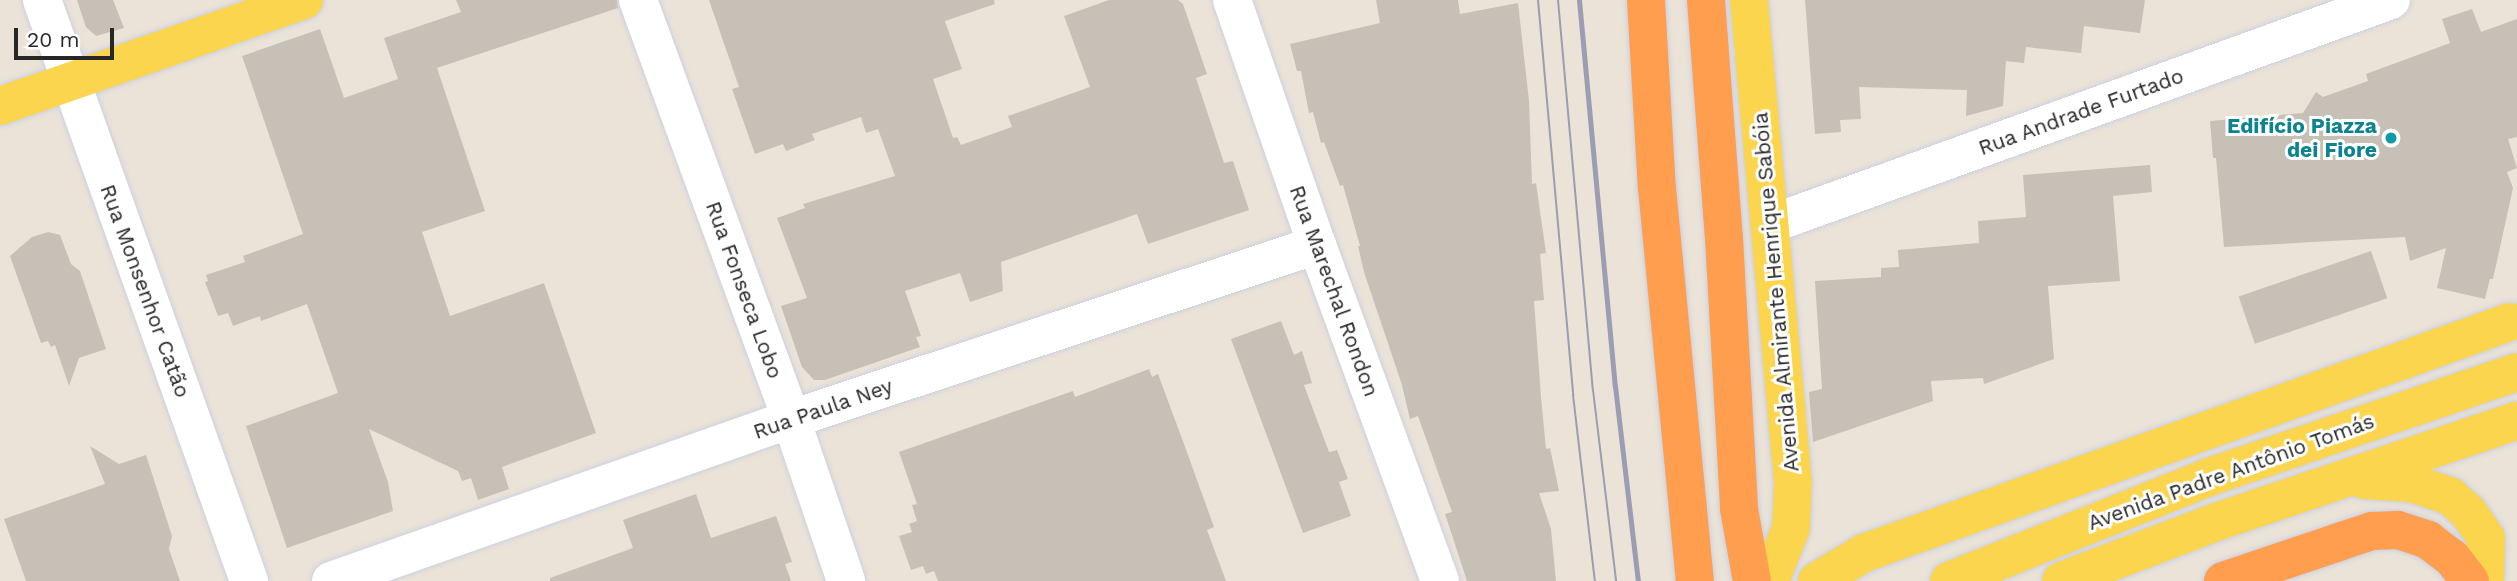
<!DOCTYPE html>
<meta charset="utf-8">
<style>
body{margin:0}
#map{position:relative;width:2517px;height:581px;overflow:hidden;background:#ebe3d7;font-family:"Work Sans",sans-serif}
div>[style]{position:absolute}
.building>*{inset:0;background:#c6c0b7;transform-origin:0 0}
.roads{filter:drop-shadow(0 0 2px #ccd0e2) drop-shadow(0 0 2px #ccd0e2)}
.minor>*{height:38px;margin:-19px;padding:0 19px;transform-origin:19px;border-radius:19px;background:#fff}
.major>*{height:38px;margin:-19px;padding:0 19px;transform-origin:19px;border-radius:19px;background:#fad54d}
.highway>*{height:38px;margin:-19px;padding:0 19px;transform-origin:19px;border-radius:19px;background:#ff9e4e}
.tram>*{height:2px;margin:-1px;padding:0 1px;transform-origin:1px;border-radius:1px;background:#9a9db3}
.rail>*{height:5px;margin:-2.5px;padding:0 2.5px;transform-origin:2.5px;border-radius:2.5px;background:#9a9db3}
.dots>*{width:19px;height:19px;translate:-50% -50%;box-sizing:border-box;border:4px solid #fff;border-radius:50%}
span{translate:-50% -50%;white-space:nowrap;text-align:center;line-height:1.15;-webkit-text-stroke:6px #fff;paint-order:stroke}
.street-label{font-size:21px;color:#272727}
.culture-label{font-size:21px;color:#0d838f;font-weight:700}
.right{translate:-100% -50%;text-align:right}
.scale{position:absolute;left:14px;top:28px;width:100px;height:32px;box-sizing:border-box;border:4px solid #272727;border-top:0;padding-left:9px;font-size:21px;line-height:24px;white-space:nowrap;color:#272727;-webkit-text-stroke:5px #fff;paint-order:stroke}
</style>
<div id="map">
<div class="building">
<div style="clip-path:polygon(77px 0,113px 0,124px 28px,96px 36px,86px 27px)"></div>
<div style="clip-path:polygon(456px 0,617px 0,618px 8px,437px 68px,485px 211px,422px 232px,450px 316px,544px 283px,596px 433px,502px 467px,509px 489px,478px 500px,471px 478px,462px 481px,458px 471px,369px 429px,388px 482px,393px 511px,287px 548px,246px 426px,338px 393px,307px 304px,261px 321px,260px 316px,233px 326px,228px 313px,218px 316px,205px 282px,208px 281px,206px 275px,245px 262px,243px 256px,303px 234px,242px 56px,320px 29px,344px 98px,398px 79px,384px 38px,461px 12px)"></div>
<div style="clip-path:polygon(709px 0,994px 0,995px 4px,945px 21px,962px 69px,933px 79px,953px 138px,957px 137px,961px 145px,1012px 127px,1008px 116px,1090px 87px,1064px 16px,1109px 0,1178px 0,1183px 4px,1207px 74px,1196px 78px,1224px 163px,1233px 161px,1249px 210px,1148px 244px,1137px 214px,1001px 262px,1003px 291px,970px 302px,960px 273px,905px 291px,921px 336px,916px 337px,920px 347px,825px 380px,814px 380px,802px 367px,781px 306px,807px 298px,777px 218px,805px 208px,803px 204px,895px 176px,878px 129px,866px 133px,861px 117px,812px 134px,815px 140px,786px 151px,783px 144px,755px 154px,732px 89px,739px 87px)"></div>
<div style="clip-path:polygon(1376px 0,1458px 0,1460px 14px,1518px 3px,1529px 101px,1532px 184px,1536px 183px,1546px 253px,1540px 254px,1544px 300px,1534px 301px,1541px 397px,1546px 449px,1550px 448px,1559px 491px,1539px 493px,1551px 529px,1556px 581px,1467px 581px,1445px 514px,1452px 512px,1418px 416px,1410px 419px,1402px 385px,1364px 272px,1358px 246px,1360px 246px,1343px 185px,1340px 186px,1324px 142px,1321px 143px,1313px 112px,1309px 113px,1301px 71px,1297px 71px,1290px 44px,1380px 23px)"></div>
<div style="clip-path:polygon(1805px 0,2145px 0,2140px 33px,2084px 26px,2081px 53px,2026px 47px,2024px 63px,2006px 61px,2003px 106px,1966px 116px,1967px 90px,1859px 87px,1861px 119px,1840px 120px,1841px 132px,1815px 134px)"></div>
<div style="clip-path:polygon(2472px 9px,2481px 32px,2517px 19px,2517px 137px,2508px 139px,2517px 168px,2507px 172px,2513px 188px,2493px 279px,2490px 279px,2485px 299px,2437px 288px,2446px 248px,2410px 261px,2405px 237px,2224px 247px,2216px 158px,2213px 158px,2210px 121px,2303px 113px,2316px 92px,2323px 97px,2368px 81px,2366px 74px,2450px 43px,2442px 19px)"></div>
<div style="clip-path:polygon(2150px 165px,2152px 192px,2113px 196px,2120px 281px,2048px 286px,2054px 359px,1984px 384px,1983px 378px,1931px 381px,1933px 401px,1813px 442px,1809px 392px,1822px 389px,1815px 281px,1881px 277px,1881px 268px,1899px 267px,1898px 250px,1979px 243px,1978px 221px,2026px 217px,2023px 175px)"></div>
<div style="clip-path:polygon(48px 232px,60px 235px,71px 264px,80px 271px,106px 349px,79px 358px,69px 386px,55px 345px,51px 347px,48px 341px,41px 343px,10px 256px,32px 237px)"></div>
<div style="left:2371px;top:251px;width:50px;height:140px;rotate:71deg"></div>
<div style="clip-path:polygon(1281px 321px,1294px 355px,1302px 351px,1312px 383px,1304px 385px,1329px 452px,1337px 450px,1348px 479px,1339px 482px,1351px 516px,1303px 533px,1231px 339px)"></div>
<div style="clip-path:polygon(1149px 369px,1152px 377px,1158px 374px,1184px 444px,1214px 527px,1207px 530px,1226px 581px,938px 581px,934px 571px,926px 574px,923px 566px,911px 570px,899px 536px,912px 532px,909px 524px,917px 521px,912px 505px,917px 504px,899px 452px,1073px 391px,1075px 397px)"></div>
<div style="clip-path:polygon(90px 446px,119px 464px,146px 455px,172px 536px,169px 549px,180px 581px,26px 581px,4px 519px,105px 484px)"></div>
<div style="clip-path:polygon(696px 494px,711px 538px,776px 516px,792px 562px,785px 564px,791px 581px,550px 581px,550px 578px,633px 548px,623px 520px)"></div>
</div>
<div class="roads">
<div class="minor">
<div style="left:42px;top:0;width:617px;rotate:70.39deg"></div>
<div style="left:638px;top:0;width:446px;rotate:69.9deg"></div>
<div style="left:791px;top:419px;width:171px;rotate:71.2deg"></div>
<div style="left:1232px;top:0;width:259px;rotate:70.9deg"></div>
<div style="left:1317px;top:245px;width:358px;rotate:69.9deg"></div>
<div style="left:1771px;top:224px;width:659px;rotate:-19.86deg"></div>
<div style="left:331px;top:581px;width:488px;rotate:-19.4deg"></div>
<div style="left:791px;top:419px;width:554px;rotate:-18.3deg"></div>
</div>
<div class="major">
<div style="left:1749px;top:0;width:483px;rotate:84.8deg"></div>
<div style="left:1793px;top:481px;width:47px;rotate:92.4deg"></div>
<div style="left:1791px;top:528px;width:57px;rotate:111.6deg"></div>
<div style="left:0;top:106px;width:322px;rotate:-19.2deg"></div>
<div style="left:2364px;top:480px;width:47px;rotate:3.7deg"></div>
<div style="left:2411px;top:483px;width:41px;rotate:18.4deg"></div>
<div style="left:2450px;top:496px;width:25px;rotate:42deg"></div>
<div style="left:2469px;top:513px;width:30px;rotate:56deg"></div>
<div style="left:2486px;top:538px;width:43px;rotate:91.3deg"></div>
<div style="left:1817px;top:581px;width:55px;rotate:-30.8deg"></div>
<div style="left:1864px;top:553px;width:686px;rotate:-19.68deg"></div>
<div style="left:1949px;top:581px;width:280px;rotate:-21.8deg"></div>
<div style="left:2209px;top:477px;width:325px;rotate:-18.8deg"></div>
<div style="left:2061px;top:581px;width:169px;rotate:-20.8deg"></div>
<div style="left:2219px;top:521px;width:314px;rotate:-18.6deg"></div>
</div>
<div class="highway">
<div style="left:1646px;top:0;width:188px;rotate:86.7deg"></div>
<div style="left:1657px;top:188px;width:395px;rotate:84.5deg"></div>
<div style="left:1706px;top:0;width:239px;rotate:85.7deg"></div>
<div style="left:1724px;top:238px;width:271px;rotate:86.8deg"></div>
<div style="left:1739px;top:509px;width:73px;rotate:79.8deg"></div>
<div style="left:2223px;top:581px;width:157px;rotate:-18.6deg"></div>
<div style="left:2372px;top:531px;width:26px;rotate:-2deg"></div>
<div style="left:2398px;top:530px;width:32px;rotate:18deg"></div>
<div style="left:2428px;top:540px;width:30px;rotate:37deg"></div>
<div style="left:2452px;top:558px;width:29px;rotate:52deg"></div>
</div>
</div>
<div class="tram">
<div style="left:1538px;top:0;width:397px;rotate:84.9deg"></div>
<div style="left:1573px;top:395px;width:187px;rotate:83.3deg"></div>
<div style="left:1558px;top:0;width:392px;rotate:84.9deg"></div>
<div style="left:1593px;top:390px;width:192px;rotate:83.1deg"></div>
</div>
<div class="rail">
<div style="left:1579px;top:0;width:388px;rotate:84.7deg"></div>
<div style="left:1615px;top:386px;width:196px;rotate:83.3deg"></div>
</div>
<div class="dots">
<div style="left:2391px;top:138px;background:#0f9aa8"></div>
</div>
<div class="street-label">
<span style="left:2081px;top:112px;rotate:-20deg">Rua Andrade Furtado</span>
<span style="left:744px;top:290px;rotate:70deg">Rua Fonseca Lobo</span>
<span style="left:145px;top:291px;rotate:70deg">Rua Monsenhor Catão</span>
<span style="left:1334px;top:291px;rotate:70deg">Rua Marechal Rondon</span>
<span style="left:1776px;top:292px;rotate:-95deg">Avenida Almirante Henrique Sabóia</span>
<span style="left:823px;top:409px;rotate:-19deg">Rua Paula Ney</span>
<span style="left:2231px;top:472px;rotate:-20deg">Avenida Padre Antônio Tomás</span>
</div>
<div class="culture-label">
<span class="right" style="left:2377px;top:138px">Edifício Piazza<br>dei Fiore</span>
</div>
<div class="scale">20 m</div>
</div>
